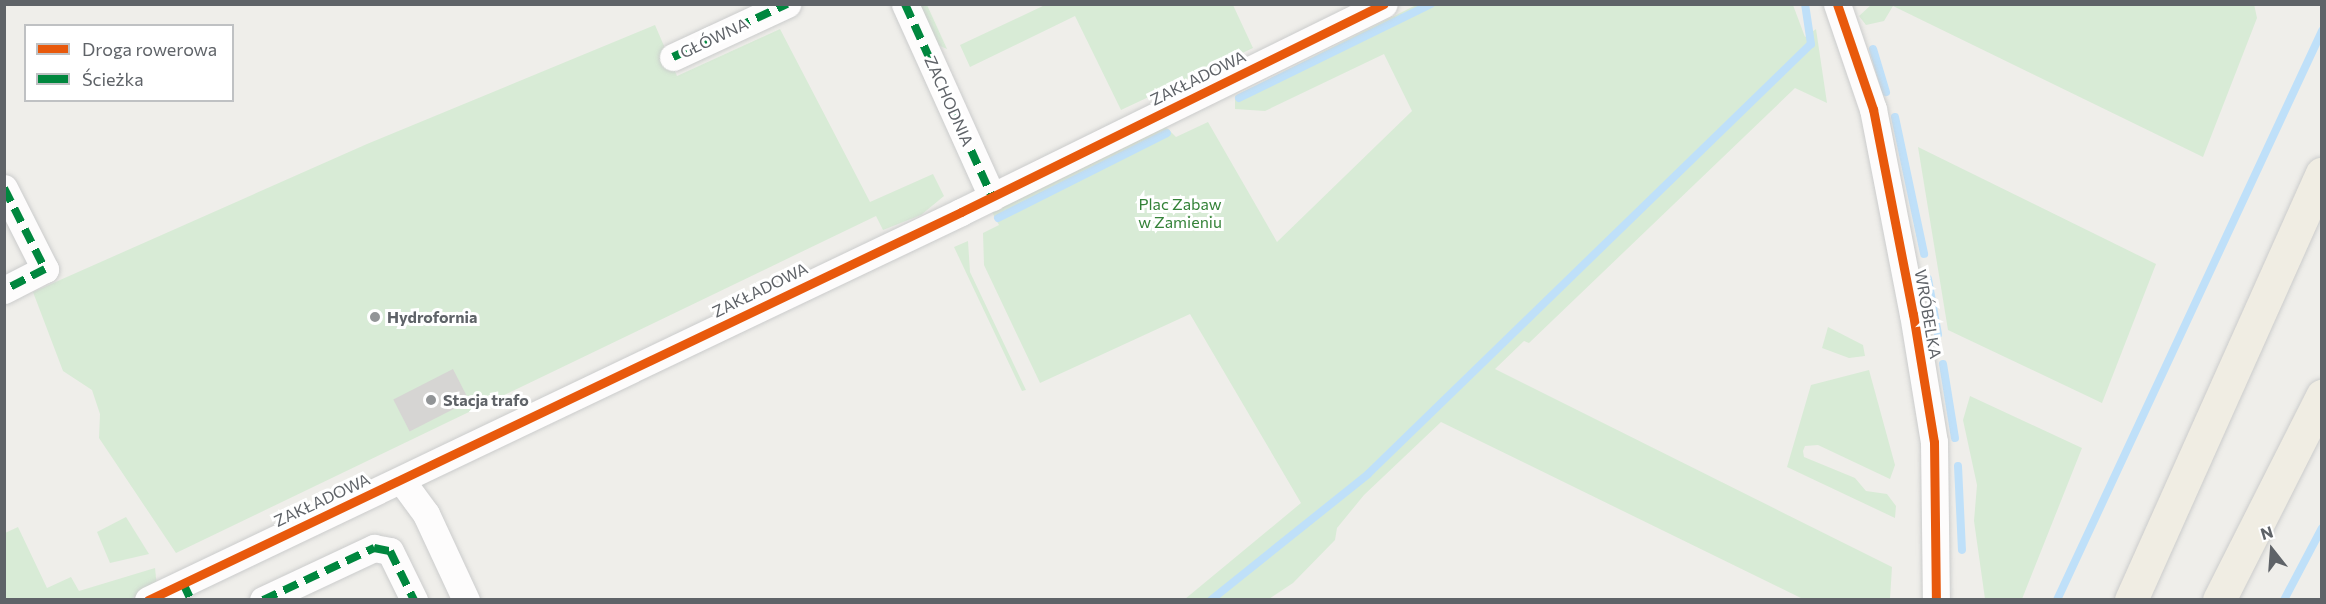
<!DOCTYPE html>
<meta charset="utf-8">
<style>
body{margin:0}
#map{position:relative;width:2326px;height:604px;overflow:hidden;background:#efeeea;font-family:Commissioner,sans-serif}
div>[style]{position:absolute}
.green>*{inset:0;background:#d8ebd6}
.stream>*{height:8px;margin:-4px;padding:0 4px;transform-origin:4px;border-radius:4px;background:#bfe0f9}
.building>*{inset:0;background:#d6d5d3;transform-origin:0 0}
.roads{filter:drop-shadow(0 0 2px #cbcccc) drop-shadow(0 0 2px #cbcccc)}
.minor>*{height:27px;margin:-13.5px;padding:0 13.5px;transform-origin:13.5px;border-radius:13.5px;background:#fdfcfc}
.highway>*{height:33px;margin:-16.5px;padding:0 16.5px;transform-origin:16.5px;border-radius:16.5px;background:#f0ede3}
.quiet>*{height:8px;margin-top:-4px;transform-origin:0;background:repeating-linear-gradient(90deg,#00873e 0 15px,transparent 0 23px)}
.cycleway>*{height:9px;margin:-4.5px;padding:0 4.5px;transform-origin:4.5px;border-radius:4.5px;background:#e8590c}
.dots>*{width:16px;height:16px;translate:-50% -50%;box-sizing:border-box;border:3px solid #fff;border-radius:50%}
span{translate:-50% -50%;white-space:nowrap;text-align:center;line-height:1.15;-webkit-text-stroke:6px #fff;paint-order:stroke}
.street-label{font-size:16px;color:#5f6368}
.park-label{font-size:16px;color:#348238}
.poi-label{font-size:16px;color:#5f6368;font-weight:700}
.left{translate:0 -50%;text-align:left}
.frame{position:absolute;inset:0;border:6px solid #5f6368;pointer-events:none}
.legend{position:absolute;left:24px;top:24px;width:210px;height:78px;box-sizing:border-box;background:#fff;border:2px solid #bfc1c3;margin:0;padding:8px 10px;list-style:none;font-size:18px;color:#5f6368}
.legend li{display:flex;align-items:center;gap:12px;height:30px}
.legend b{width:30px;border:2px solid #bfc1c3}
.north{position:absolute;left:2242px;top:520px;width:60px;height:60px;-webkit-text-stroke:4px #fff;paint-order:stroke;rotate:343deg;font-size:16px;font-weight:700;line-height:24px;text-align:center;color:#5f6368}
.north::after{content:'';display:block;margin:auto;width:21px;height:27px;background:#5f6368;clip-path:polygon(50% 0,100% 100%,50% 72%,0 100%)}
</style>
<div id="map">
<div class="green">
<div style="clip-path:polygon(1418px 4px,1793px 5px,1805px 37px,1816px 29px,1827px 103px,1795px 88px,1529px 343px,1524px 341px,1495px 369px,1892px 567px,1890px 599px,1803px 599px,1441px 422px,1364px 495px,1337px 528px,1335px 540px,1293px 583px,1269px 599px,1185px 599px,1301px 503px,1190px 314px,1040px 383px,984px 265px,983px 233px,999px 225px,992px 212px,1166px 127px,1176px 137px,1208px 122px,1277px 242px,1412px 111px,1384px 54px,1265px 111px,1235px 109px,1235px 96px)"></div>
<div style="clip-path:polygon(917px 5px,927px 5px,947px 49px,935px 44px)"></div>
<div style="clip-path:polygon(1233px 5px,1253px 48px,1121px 110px,1075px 16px,970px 67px,960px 45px,1045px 5px)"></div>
<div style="clip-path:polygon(1871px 5px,2254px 4px,2257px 18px,2203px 157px,1893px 6px,1884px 21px,1866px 25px,1859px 16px)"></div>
<div style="clip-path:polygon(655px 25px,677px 76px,780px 29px,870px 202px,933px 174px,944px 196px,921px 215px,883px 230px,876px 216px,176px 553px,99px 438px,100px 414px,92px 390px,63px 371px,33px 292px,367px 144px)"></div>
<div style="clip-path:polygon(1918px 147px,2156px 264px,2102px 403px,1948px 330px)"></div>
<div style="clip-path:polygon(968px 241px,970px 272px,1026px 390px,1022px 391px,954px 247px)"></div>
<div style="clip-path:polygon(1828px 327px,1863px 345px,1865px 356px,1849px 358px,1822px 348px)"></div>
<div style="clip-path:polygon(1869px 370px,1895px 465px,1890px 479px,1818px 445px,1805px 446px,1803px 451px,1804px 457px,1855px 478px,1866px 491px,1887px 494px,1896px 506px,1895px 518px,1787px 467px,1811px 385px)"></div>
<div style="clip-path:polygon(1970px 396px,2082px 448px,2022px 599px,1985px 599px,1974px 521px,1977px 485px,1963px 420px)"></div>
<div style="clip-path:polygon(126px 517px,149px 554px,110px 563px,97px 532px)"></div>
<div style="clip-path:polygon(18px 527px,47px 588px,71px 577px,79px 591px,155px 568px,157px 587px,130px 599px,5px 600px,5px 533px)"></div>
</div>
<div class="stream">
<div style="left:1873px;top:49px;width:45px;rotate:73.2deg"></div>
<div style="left:1239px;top:98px;width:214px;rotate:-26.1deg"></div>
<div style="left:1895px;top:117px;width:140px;rotate:78deg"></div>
<div style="left:998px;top:218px;width:189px;rotate:-26.7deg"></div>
<div style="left:1928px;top:279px;width:56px;rotate:79.7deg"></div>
<div style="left:1943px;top:364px;width:75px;rotate:80.8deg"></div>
<div style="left:1958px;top:466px;width:84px;rotate:87.3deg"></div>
<div style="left:1211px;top:600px;width:201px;rotate:-38.7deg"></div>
<div style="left:1368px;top:474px;width:617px;rotate:-44.15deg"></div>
<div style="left:1811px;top:44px;width:40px;rotate:-98.5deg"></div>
<div style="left:2057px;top:600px;width:628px;rotate:-65.03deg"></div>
<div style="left:2284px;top:600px;width:81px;rotate:-62.2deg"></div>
</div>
<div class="building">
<div style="left:453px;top:369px;width:36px;height:67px;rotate:63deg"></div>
</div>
<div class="roads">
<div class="minor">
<div style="left:905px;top:4px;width:212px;rotate:65.7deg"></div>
<div style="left:1837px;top:4px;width:111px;rotate:71.1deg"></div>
<div style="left:1873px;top:109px;width:209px;rotate:79deg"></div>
<div style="left:1913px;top:314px;width:130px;rotate:80.7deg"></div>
<div style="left:1934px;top:442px;width:158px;rotate:89.3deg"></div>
<div style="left:673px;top:57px;width:126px;rotate:-24.9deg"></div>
<div style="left:4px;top:188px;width:91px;rotate:63.2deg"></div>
<div style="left:45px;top:269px;width:46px;rotate:152.9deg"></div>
<div style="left:401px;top:480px;width:42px;rotate:53.7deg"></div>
<div style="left:426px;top:514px;width:95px;rotate:65.1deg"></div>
<div style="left:148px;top:600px;width:901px;rotate:-25.51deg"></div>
<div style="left:961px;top:212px;width:471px;rotate:-26.2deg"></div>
<div style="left:263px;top:600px;width:123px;rotate:-25.1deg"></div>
<div style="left:374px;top:548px;width:16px;rotate:11deg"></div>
<div style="left:390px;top:551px;width:55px;rotate:63.9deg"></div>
</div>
<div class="highway">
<div style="left:2131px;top:600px;width:467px;rotate:-65.9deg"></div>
<div style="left:2219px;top:600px;width:229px;rotate:-63.2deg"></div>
</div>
</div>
<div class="quiet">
<div style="left:905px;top:4px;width:212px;rotate:65.7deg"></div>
<div style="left:992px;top:197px;width:4px;rotate:-27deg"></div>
<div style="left:673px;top:57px;width:126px;rotate:-24.9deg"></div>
<div style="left:4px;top:188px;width:91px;rotate:63.2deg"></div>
<div style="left:45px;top:269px;width:46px;rotate:152.9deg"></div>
<div style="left:183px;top:583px;width:19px;rotate:65deg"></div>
<div style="left:263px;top:600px;width:123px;rotate:-25.1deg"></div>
<div style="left:374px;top:548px;width:16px;rotate:11deg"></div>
<div style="left:390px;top:551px;width:55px;rotate:63.9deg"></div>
</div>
<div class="cycleway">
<div style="left:1837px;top:4px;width:111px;rotate:71.1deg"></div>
<div style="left:1873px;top:109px;width:209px;rotate:79deg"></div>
<div style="left:1913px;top:314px;width:130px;rotate:80.7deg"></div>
<div style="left:1934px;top:442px;width:158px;rotate:89.3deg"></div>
<div style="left:148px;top:600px;width:901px;rotate:-25.51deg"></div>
<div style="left:961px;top:212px;width:471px;rotate:-26.2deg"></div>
</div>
<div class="dots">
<div style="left:375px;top:317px;background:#919496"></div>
<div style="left:431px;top:400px;background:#919496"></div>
</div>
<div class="street-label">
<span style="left:714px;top:38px;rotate:-25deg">GŁÓWNA</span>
<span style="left:1198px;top:78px;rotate:-26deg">ZAKŁADOWA</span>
<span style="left:949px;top:101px;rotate:66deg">ZACHODNIA</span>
<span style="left:760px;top:290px;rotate:-26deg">ZAKŁADOWA</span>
<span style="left:1928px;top:314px;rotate:80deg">WRÓBELKA</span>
<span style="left:322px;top:500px;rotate:-25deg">ZAKŁADOWA</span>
</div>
<div class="park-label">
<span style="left:1180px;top:213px">Plac Zabaw<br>w Zamieniu</span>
</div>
<div class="poi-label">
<span class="left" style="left:387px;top:317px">Hydrofornia</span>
<span class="left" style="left:443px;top:400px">Stacja trafo</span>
</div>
<div class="frame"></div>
<ul class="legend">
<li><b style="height:8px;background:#e8590c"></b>Droga rowerowa</li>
<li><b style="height:8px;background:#00873e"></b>Ścieżka</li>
</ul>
<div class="north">N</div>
</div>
